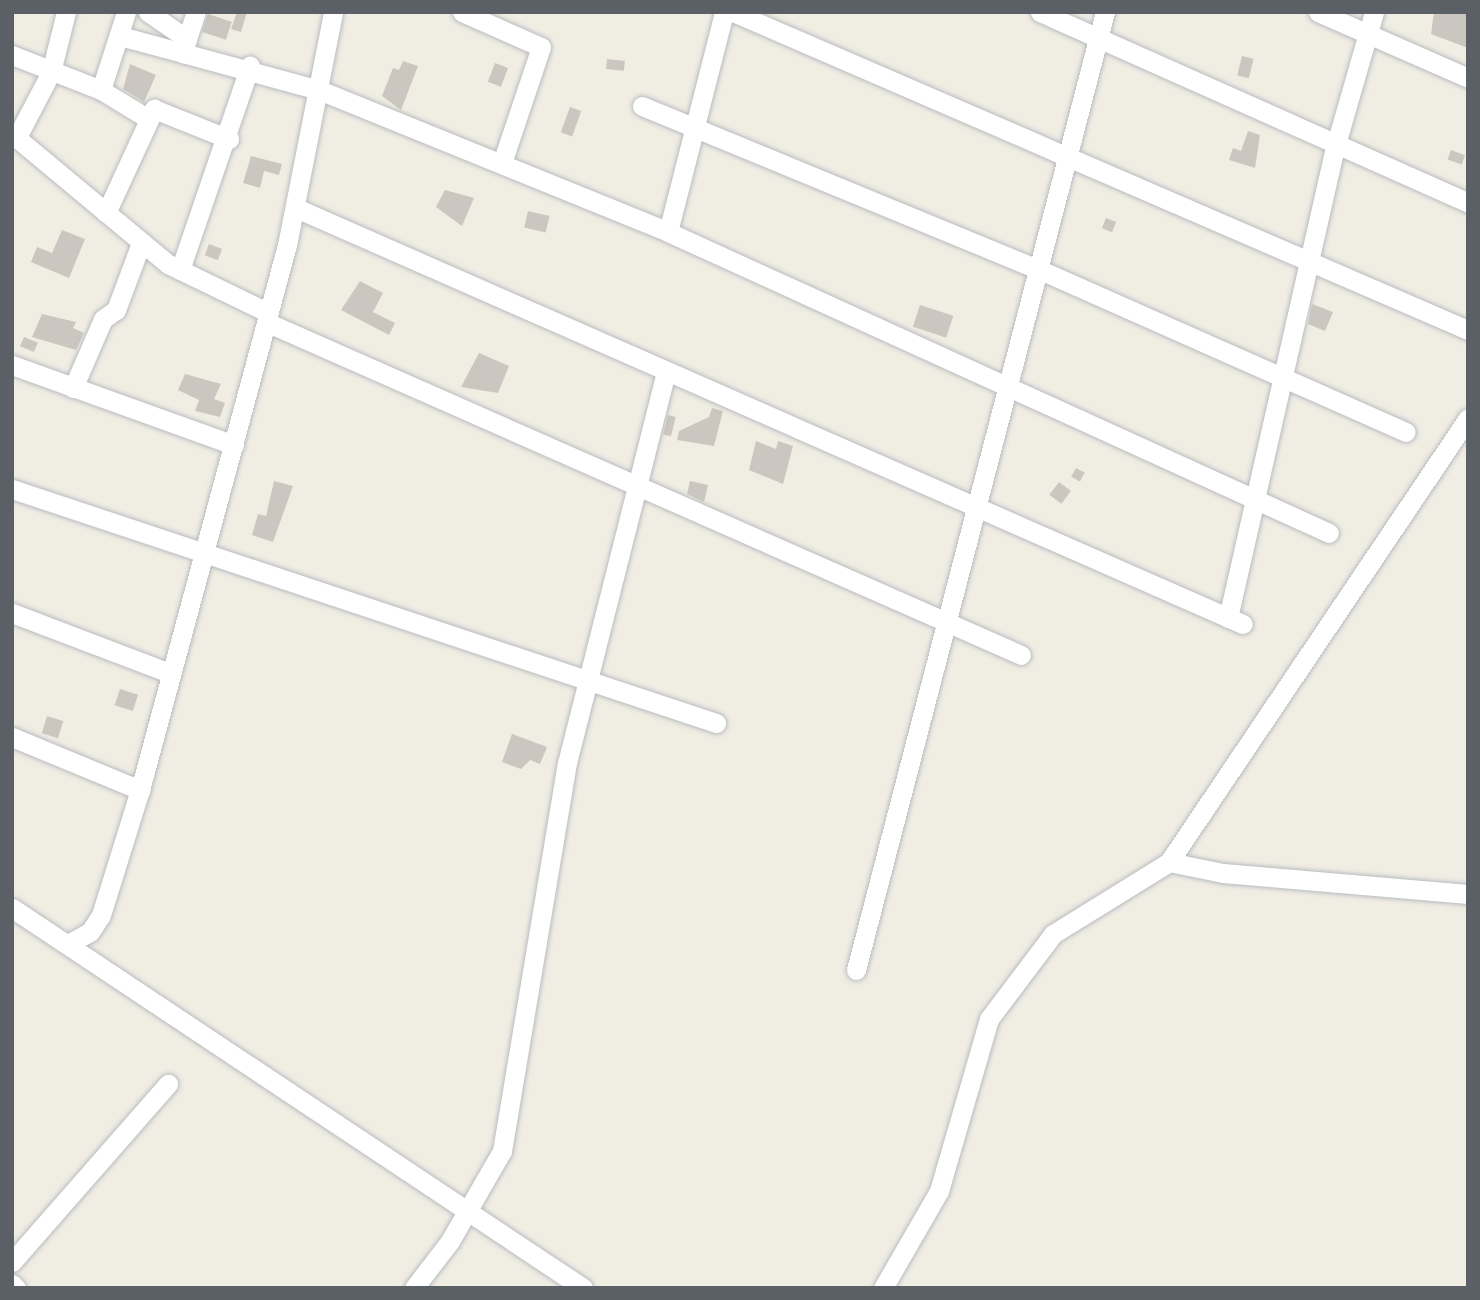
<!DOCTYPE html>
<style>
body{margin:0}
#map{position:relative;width:1480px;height:1300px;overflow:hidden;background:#f0ede3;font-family:"Space Grotesk",sans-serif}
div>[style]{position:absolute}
.building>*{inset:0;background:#cbc7c0;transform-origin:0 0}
.roads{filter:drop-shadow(0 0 2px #b8bcc1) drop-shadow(0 0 2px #b8bcc1)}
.minor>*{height:19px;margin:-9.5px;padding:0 9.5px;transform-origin:9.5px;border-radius:9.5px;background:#fff}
span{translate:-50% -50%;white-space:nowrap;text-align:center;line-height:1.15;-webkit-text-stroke:5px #fff;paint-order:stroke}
.frame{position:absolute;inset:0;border:14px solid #5b6066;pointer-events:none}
</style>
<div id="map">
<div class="building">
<div style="clip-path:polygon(237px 12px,247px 12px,241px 32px,231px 29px)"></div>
<div style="clip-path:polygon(1434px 12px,1468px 12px,1468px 48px,1431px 34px)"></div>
<div style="left:208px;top:14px;width:25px;height:19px;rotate:18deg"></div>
<div style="left:1242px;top:56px;width:12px;height:20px;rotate:14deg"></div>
<div style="left:607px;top:59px;width:18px;height:10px;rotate:6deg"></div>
<div style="clip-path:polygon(403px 61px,418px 66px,401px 110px,382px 96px,393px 68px,399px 70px)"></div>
<div style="left:495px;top:63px;width:14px;height:20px;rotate:21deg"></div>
<div style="clip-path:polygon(130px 64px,156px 75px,144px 102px,123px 89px)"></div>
<div style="left:570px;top:107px;width:12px;height:27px;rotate:20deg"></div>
<div style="clip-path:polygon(1248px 131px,1260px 135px,1255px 168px,1229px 160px,1233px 148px,1241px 151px)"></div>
<div style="left:1451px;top:150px;width:15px;height:10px;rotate:20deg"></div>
<div style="clip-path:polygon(251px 156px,282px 164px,279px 175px,264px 171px,260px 188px,243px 183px)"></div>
<div style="clip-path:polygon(445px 190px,474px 198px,462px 226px,436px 207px)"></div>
<div style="left:528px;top:211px;width:22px;height:17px;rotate:13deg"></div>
<div style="left:1106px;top:218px;width:11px;height:11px;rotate:22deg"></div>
<div style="clip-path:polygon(62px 230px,85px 239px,69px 278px,31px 262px,37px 247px,52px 253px)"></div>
<div style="left:209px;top:244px;width:14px;height:12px;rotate:21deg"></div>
<div style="clip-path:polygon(360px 281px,383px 293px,373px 312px,395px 323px,389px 335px,341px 310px)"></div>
<div style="clip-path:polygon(1312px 304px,1333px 312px,1325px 331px,1308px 324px)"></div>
<div style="left:920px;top:305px;width:35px;height:23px;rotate:18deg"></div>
<div style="clip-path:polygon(42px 314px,76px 322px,73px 328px,84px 333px,76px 350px,32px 337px)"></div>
<div style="left:24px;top:337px;width:15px;height:10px;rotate:23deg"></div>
<div style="clip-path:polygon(479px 353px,509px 366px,498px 393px,461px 387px)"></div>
<div style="clip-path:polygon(185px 374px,221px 384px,214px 399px,225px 403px,220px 417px,195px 411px,199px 400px,178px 390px)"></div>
<div style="clip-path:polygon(712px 408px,723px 411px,714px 446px,677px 440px,679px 431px,709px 417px)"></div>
<div style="left:668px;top:415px;width:8px;height:20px;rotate:14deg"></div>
<div style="clip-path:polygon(756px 441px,776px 449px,778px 441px,793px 446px,783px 484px,749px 470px)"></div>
<div style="left:1076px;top:468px;width:10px;height:10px;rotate:29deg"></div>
<div style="clip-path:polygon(274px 481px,293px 486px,273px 542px,252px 535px,258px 514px,266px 516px)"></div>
<div style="clip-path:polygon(690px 481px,708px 485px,704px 502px,687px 494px)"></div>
<div style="left:1059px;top:482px;width:15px;height:16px;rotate:37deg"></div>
<div style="left:120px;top:689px;width:19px;height:17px;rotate:18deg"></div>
<div style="left:47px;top:716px;width:17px;height:18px;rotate:17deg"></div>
<div style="clip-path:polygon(512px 734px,547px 747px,540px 764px,530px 760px,521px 769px,502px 762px)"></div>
</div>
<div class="roads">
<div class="minor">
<div style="left:148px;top:12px;width:47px;rotate:34.7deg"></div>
<div style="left:187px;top:39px;width:15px;rotate:106deg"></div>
<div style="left:183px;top:53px;width:141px;rotate:15.2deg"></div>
<div style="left:319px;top:90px;width:377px;rotate:22.1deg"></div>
<div style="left:668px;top:232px;width:726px;rotate:24.48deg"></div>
<div style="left:462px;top:12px;width:86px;rotate:23.9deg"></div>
<div style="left:541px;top:47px;width:122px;rotate:108.6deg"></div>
<div style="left:733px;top:12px;width:801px;rotate:23.4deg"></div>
<div style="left:1040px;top:12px;width:469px;rotate:24deg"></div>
<div style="left:1318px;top:12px;width:164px;rotate:23.7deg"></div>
<div style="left:120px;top:36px;width:65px;rotate:15.1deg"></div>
<div style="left:187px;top:39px;width:28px;rotate:-72deg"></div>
<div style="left:12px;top:55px;width:96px;rotate:21.5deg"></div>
<div style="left:101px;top:90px;width:82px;rotate:-72.2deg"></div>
<div style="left:101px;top:90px;width:54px;rotate:31.3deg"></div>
<div style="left:642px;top:106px;width:428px;rotate:22.4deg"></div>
<div style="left:1038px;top:269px;width:402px;rotate:23.9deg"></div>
<div style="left:12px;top:134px;width:203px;rotate:39.8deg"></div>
<div style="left:168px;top:264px;width:112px;rotate:25.9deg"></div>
<div style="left:17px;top:137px;width:73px;rotate:-62.4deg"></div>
<div style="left:51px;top:72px;width:62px;rotate:-76deg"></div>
<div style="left:296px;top:208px;width:1034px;rotate:23.72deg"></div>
<div style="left:106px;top:213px;width:115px;rotate:-65.2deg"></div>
<div style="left:154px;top:109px;width:81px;rotate:21.8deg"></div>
<div style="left:668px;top:232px;width:227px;rotate:-75.7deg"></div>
<div style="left:180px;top:270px;width:216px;rotate:-71.1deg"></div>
<div style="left:266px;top:322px;width:825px;rotate:23.8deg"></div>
<div style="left:12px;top:365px;width:236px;rotate:19.8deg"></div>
<div style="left:73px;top:388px;width:75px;rotate:-66.5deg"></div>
<div style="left:103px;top:319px;width:16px;rotate:-35deg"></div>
<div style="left:116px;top:310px;width:72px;rotate:-69.5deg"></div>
<div style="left:12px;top:489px;width:742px;rotate:18.39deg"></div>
<div style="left:12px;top:613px;width:169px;rotate:20.8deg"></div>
<div style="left:1228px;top:618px;width:486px;rotate:-77.2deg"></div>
<div style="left:1336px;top:144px;width:137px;rotate:-73.9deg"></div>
<div style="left:12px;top:737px;width:139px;rotate:22.5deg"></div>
<div style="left:1169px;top:862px;width:55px;rotate:11.5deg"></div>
<div style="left:1223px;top:873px;width:246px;rotate:4.9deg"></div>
<div style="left:12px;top:908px;width:686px;rotate:33.64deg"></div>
<div style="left:68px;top:944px;width:25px;rotate:-29deg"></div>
<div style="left:90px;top:932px;width:20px;rotate:-57deg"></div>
<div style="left:101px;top:915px;width:131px;rotate:-72.7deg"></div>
<div style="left:140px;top:790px;width:564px;rotate:-74.91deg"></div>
<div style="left:287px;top:245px;width:237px;rotate:-78.8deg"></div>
<div style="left:856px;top:970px;width:990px;rotate:-75.43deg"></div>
<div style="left:12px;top:1262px;width:237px;rotate:-48.8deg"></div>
<div style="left:12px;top:1284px;width:6px;rotate:45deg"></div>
<div style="left:414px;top:1288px;width:59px;rotate:-52.5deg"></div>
<div style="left:450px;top:1241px;width:104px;rotate:-60deg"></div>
<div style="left:502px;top:1151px;width:393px;rotate:-80.5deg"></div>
<div style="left:567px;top:763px;width:404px;rotate:-75.8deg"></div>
<div style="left:883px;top:1288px;width:112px;rotate:-60deg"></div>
<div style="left:939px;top:1191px;width:179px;rotate:-73.8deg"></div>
<div style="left:989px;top:1019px;width:106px;rotate:-53deg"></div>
<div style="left:1053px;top:934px;width:137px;rotate:-31.8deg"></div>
<div style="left:1169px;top:862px;width:535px;rotate:-56.04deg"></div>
</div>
</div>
<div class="frame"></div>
</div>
